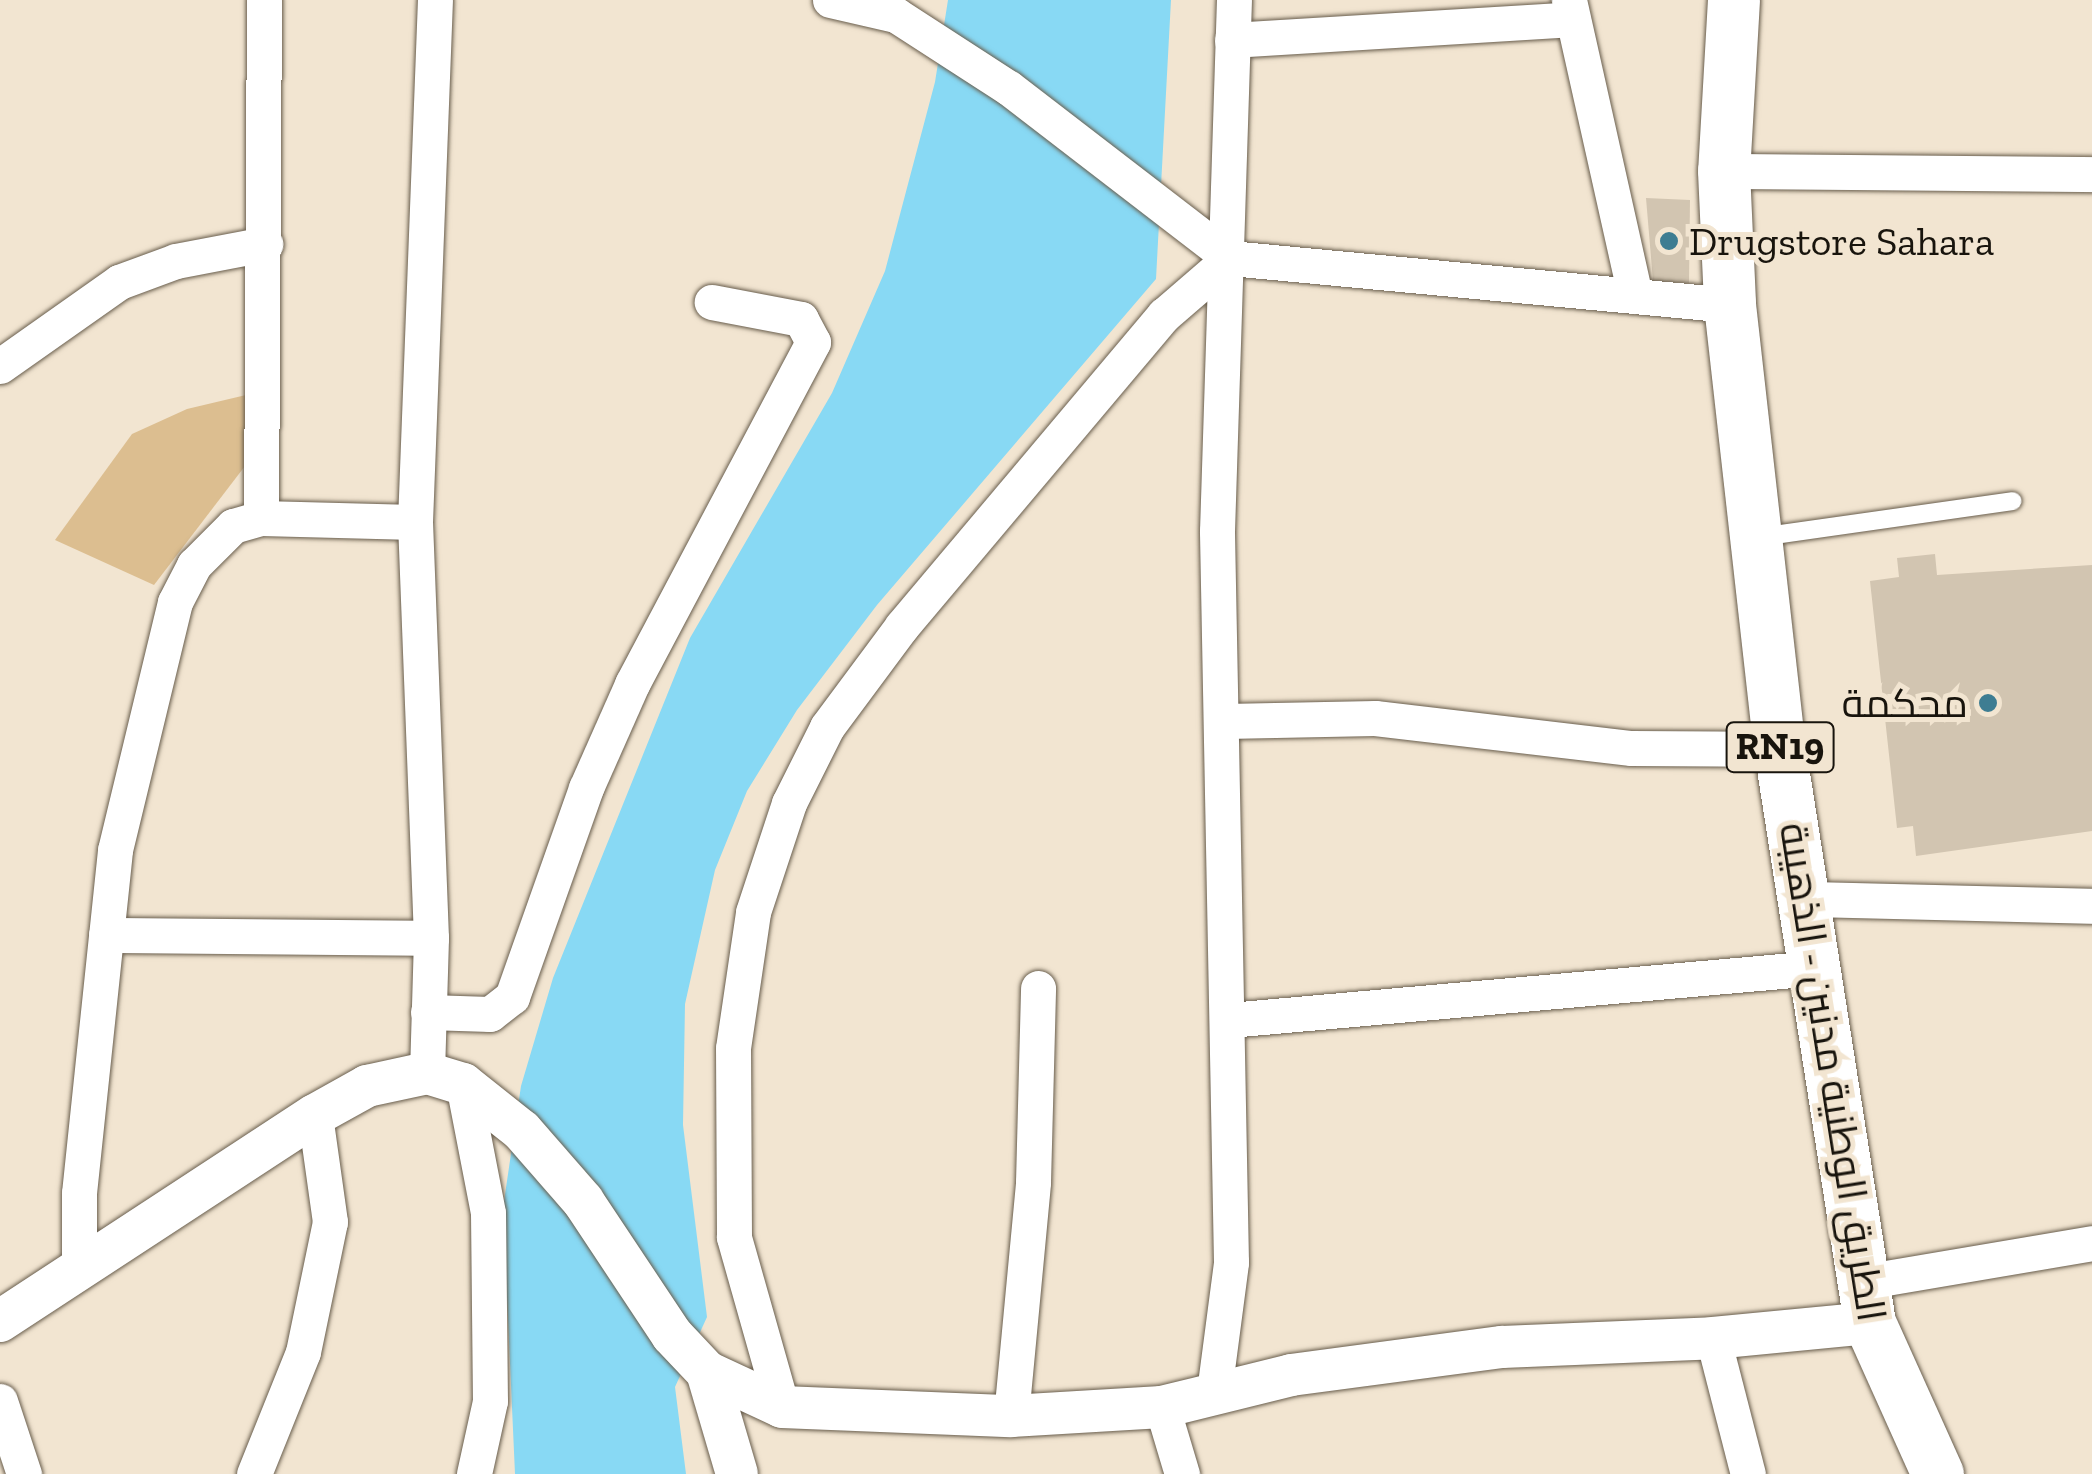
<!DOCTYPE html>
<meta charset="utf-8">
<style>
body{margin:0}
#map{position:relative;width:2092px;height:1474px;overflow:hidden;background:#f2e5d1;font-family:"Zilla Slab",Cairo,serif}
div>[style]{position:absolute}
.green>*{inset:0;background:#dcbe90}
.water>*{inset:0;background:#88d9f4}
.building>*{inset:0;background:#d2c5b1}
.roads{filter:drop-shadow(0 0 2px #685d4c) drop-shadow(0 0 2px #685d4c)}
.service>*{height:18px;margin:-9px;padding:0 9px;transform-origin:9px;border-radius:9px;background:#fff}
.minor>*{height:35px;margin:-17.5px;padding:0 17.5px;transform-origin:17.5px;border-radius:17.5px;background:#fff}
.tertiary>*{height:42px;margin:-21px;padding:0 21px;transform-origin:21px;border-radius:21px;background:#fff}
.primary>*{height:52px;margin:-26px;padding:0 26px;transform-origin:26px;border-radius:26px;background:#fff}
.dots>*{width:28px;height:28px;translate:-50% -50%;box-sizing:border-box;border:5px solid #f2e5d1;border-radius:50%}
span{translate:-50% -50%;white-space:nowrap;text-align:center;line-height:1.15;-webkit-text-stroke:10px #f2e5d1;paint-order:stroke}
.shield-label span{padding:2px 8px;background:#f2e5d1;border:2px solid;border-radius:8px;-webkit-text-stroke-width:0}
.shield-label{font-size:38px;color:#18140d;font-weight:700}
.poi-label{font-size:40px;color:#18140d}
.left{translate:0 -50%;text-align:left}
.right{translate:-100% -50%;text-align:right}
.street-label{font-size:40px;color:#18140d}
</style>
<div id="map">
<div class="green">
<div style="clip-path:polygon(246px 395px,245px 466px,154px 585px,55px 540px,132px 434px,187px 409px)"></div>
</div>
<div class="water">
<div style="clip-path:polygon(948px 0,1171px 0,1156px 279px,877px 605px,797px 710px,747px 791px,715px 870px,685px 1004px,683px 1125px,707px 1317px,675px 1387px,686px 1474px,515px 1474px,503px 1208px,521px 1086px,553px 978px,690px 638px,832px 393px,885px 271px,935px 82px)"></div>
</div>
<div class="building">
<div style="clip-path:polygon(1646px 198px,1690px 200px,1689px 283px,1653px 281px)"></div>
<div style="clip-path:polygon(1935px 554px,1937px 575px,2092px 565px,2092px 831px,1916px 856px,1913px 826px,1897px 828px,1870px 581px,1899px 577px,1897px 558px)"></div>
</div>
<div class="roads">
<div class="service">
<div style="left:1760px;top:537px;width:255px;rotate:-8.1deg"></div>
</div>
<div class="minor">
<div style="left:830px;top:0;width:68px;rotate:12.8deg"></div>
<div style="left:896px;top:15px;width:135px;rotate:32.9deg"></div>
<div style="left:1009px;top:88px;width:279px;rotate:37.6deg"></div>
<div style="left:1230px;top:258px;width:502px;rotate:5.37deg"></div>
<div style="left:1569px;top:0;width:303px;rotate:77.4deg"></div>
<div style="left:1232px;top:40px;width:341px;rotate:-3.5deg"></div>
<div style="left:1724px;top:171px;width:368px;rotate:0.5deg"></div>
<div style="left:0;top:366px;width:146px;rotate:-35.2deg"></div>
<div style="left:119px;top:282px;width:61px;rotate:-20.2deg"></div>
<div style="left:176px;top:261px;width:91px;rotate:-10.8deg"></div>
<div style="left:261px;top:518px;width:518px;rotate:-89.67deg"></div>
<div style="left:1225px;top:721px;width:150px;rotate:-1.1deg"></div>
<div style="left:1375px;top:718px;width:258px;rotate:6.7deg"></div>
<div style="left:1631px;top:748px;width:149px;rotate:0.4deg"></div>
<div style="left:1808px;top:899px;width:284px;rotate:1.4deg"></div>
<div style="left:106px;top:935px;width:325px;rotate:0.5deg"></div>
<div style="left:428px;top:1012px;width:62px;rotate:1.8deg"></div>
<div style="left:490px;top:1014px;width:28px;rotate:-38deg"></div>
<div style="left:512px;top:997px;width:222px;rotate:-70.5deg"></div>
<div style="left:586px;top:788px;width:114px;rotate:-66.1deg"></div>
<div style="left:632px;top:684px;width:387px;rotate:-62.1deg"></div>
<div style="left:813px;top:342px;width:26px;rotate:-118deg"></div>
<div style="left:801px;top:319px;width:91px;rotate:-169.2deg"></div>
<div style="left:1229px;top:1020px;width:588px;rotate:-5.07deg"></div>
<div style="left:427px;top:1073px;width:135px;rotate:-88.3deg"></div>
<div style="left:431px;top:938px;width:416px;rotate:-92.2deg"></div>
<div style="left:415px;top:522px;width:522px;rotate:-87.81deg"></div>
<div style="left:463px;top:1084px;width:131px;rotate:79deg"></div>
<div style="left:488px;top:1213px;width:188px;rotate:89.4deg"></div>
<div style="left:490px;top:1401px;width:75px;rotate:102.4deg"></div>
<div style="left:79px;top:1269px;width:76px;rotate:-90deg"></div>
<div style="left:79px;top:1193px;width:345px;rotate:-84deg"></div>
<div style="left:115px;top:850px;width:255px;rotate:-76.4deg"></div>
<div style="left:175px;top:602px;width:42px;rotate:-62.8deg"></div>
<div style="left:194px;top:565px;width:55px;rotate:-45deg"></div>
<div style="left:233px;top:526px;width:29px;rotate:-16deg"></div>
<div style="left:261px;top:518px;width:154px;rotate:1.5deg"></div>
<div style="left:1862px;top:1282px;width:233px;rotate:-9.6deg"></div>
<div style="left:1713px;top:1338px;width:140px;rotate:75.6deg"></div>
<div style="left:1214px;top:1392px;width:131px;rotate:-82.5deg"></div>
<div style="left:1231px;top:1262px;width:731px;rotate:-91.1deg"></div>
<div style="left:1217px;top:531px;width:531px;rotate:-88.17deg"></div>
<div style="left:0;top:1401px;width:77px;rotate:71.8deg"></div>
<div style="left:782px;top:1407px;width:177px;rotate:-105.8deg"></div>
<div style="left:734px;top:1237px;width:189px;rotate:-90.3deg"></div>
<div style="left:733px;top:1048px;width:137px;rotate:-81.6deg"></div>
<div style="left:753px;top:912px;width:115px;rotate:-71.7deg"></div>
<div style="left:789px;top:803px;width:85px;rotate:-63.4deg"></div>
<div style="left:827px;top:727px;width:126px;rotate:-53.4deg"></div>
<div style="left:902px;top:626px;width:407px;rotate:-49.9deg"></div>
<div style="left:1164px;top:315px;width:87px;rotate:-40.8deg"></div>
<div style="left:1162px;top:1407px;width:70px;rotate:73.4deg"></div>
<div style="left:1011px;top:1416px;width:235px;rotate:-84.6deg"></div>
<div style="left:1033px;top:1182px;width:194px;rotate:-88.5deg"></div>
<div style="left:254px;top:1474px;width:131px;rotate:-68.1deg"></div>
<div style="left:303px;top:1352px;width:133px;rotate:-78.3deg"></div>
<div style="left:330px;top:1222px;width:108px;rotate:-98deg"></div>
</div>
<div class="tertiary">
<div style="left:0;top:1321px;width:376px;rotate:-33.2deg"></div>
<div style="left:315px;top:1115px;width:60px;rotate:-29.1deg"></div>
<div style="left:367px;top:1086px;width:61px;rotate:-12.2deg"></div>
<div style="left:427px;top:1073px;width:38px;rotate:17deg"></div>
<div style="left:463px;top:1084px;width:75px;rotate:38.5deg"></div>
<div style="left:522px;top:1131px;width:93px;rotate:48.9deg"></div>
<div style="left:583px;top:1201px;width:161px;rotate:56.4deg"></div>
<div style="left:672px;top:1335px;width:51px;rotate:46.6deg"></div>
<div style="left:707px;top:1372px;width:83px;rotate:25deg"></div>
<div style="left:782px;top:1407px;width:229px;rotate:2.3deg"></div>
<div style="left:1011px;top:1416px;width:151px;rotate:-3.4deg"></div>
<div style="left:1162px;top:1407px;width:133px;rotate:-13.9deg"></div>
<div style="left:1291px;top:1375px;width:213px;rotate:-7.6deg"></div>
<div style="left:1502px;top:1347px;width:211px;rotate:-2.4deg"></div>
<div style="left:1713px;top:1338px;width:158px;rotate:-5.5deg"></div>
<div style="left:707px;top:1372px;width:106px;rotate:73.6deg"></div>
</div>
<div class="primary">
<div style="left:1734px;top:0;width:171px;rotate:93.3deg"></div>
<div style="left:1724px;top:171px;width:134px;rotate:87.4deg"></div>
<div style="left:1730px;top:305px;width:447px;rotate:83.6deg"></div>
<div style="left:1780px;top:749px;width:581px;rotate:81.09deg"></div>
<div style="left:1870px;top:1323px;width:166px;rotate:65.8deg"></div>
</div>
</div>
<div class="dots">
<div style="left:1669px;top:241px;background:#3e7d92"></div>
<div style="left:1988px;top:703px;background:#3e7d92"></div>
</div>
<div class="shield-label">
<span style="left:1780px;top:747px">RN19</span>
</div>
<div class="poi-label">
<span class="left" style="left:1689px;top:241px">Drugstore Sahara</span>
<span class="right" style="left:1968px;top:703px">محكمة</span>
</div>
<div class="street-label">
<span style="left:1833px;top:1072px;rotate:81deg">الطريق الوطنية مدنين - الذهيبة</span>
</div>
</div>
